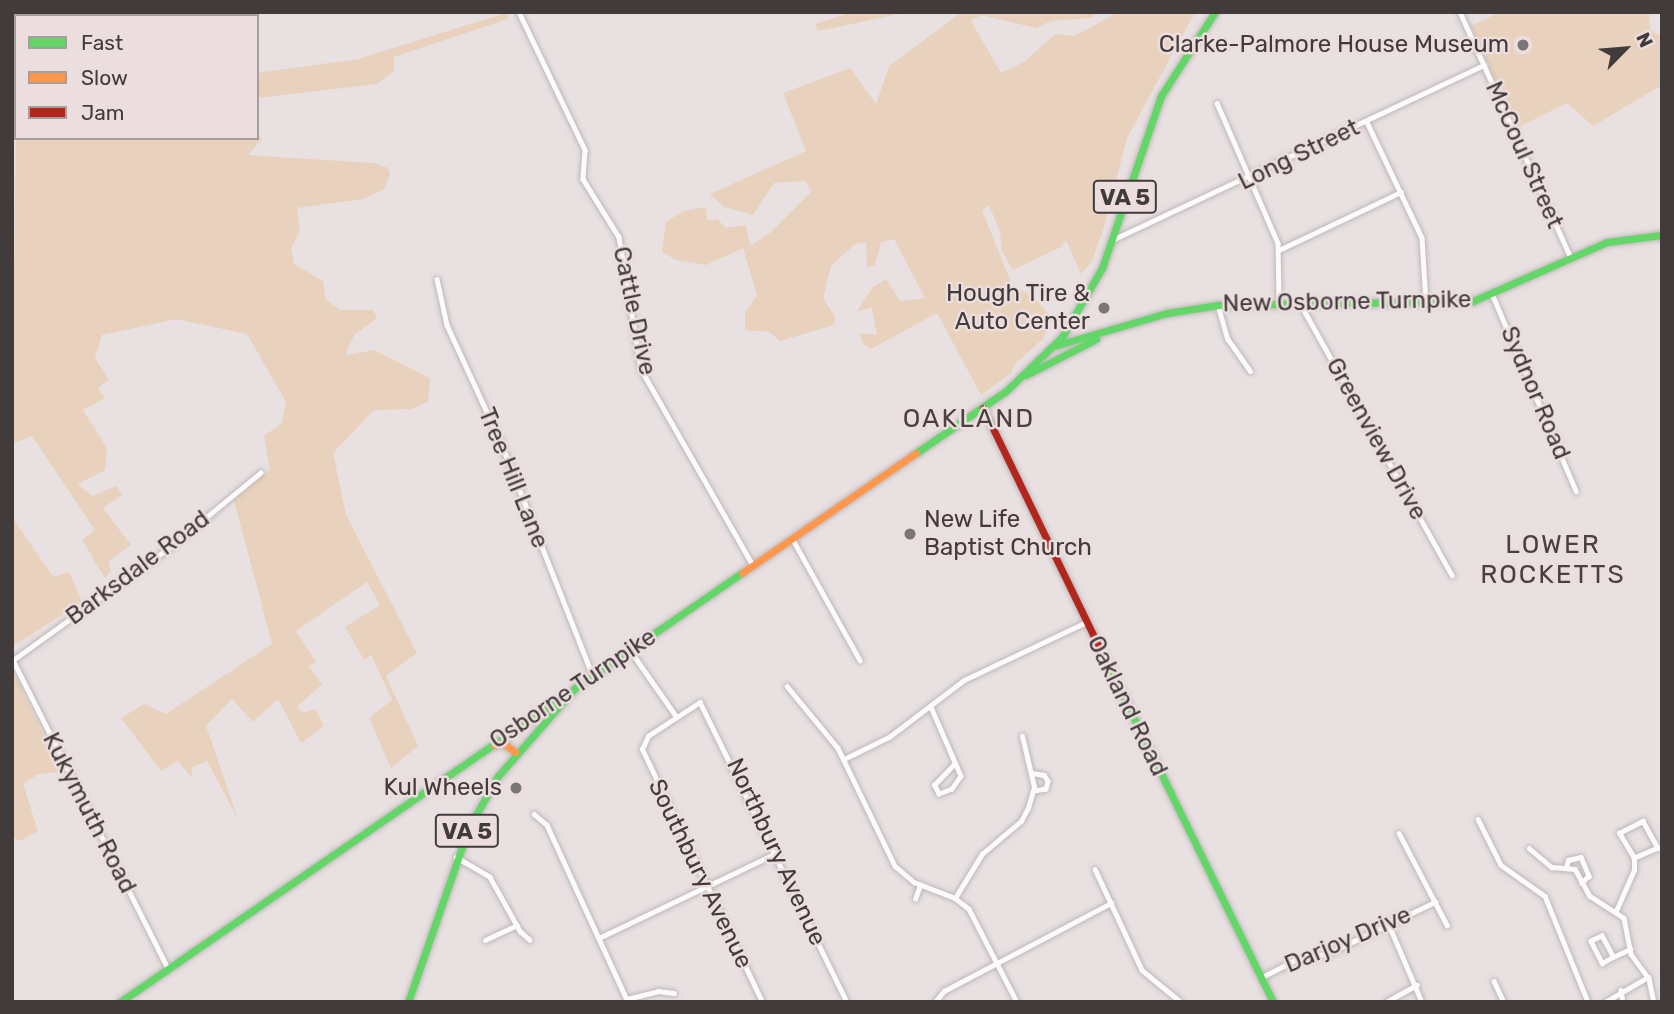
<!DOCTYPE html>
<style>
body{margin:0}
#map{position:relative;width:1674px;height:1014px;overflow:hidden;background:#e8e0e1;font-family:Rubik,sans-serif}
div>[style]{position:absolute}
.green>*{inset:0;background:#e9d2bd}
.roads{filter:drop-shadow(0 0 2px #beb8b8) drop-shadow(0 0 2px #beb8b8)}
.street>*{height:4.5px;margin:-2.25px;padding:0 2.25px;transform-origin:2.25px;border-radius:2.25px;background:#fcfafa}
.fast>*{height:7px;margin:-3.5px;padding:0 3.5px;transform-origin:3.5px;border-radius:3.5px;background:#63d668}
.slow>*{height:7px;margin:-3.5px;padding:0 3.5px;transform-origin:3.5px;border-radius:3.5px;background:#ff974d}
.jam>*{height:7px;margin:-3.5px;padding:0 3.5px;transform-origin:3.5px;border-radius:3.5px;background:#b3261e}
.dots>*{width:19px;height:19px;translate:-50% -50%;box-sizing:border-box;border:4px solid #ecddde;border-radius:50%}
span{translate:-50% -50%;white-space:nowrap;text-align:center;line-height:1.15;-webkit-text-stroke:5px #ecddde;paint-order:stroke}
.shield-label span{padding:2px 5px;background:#ecddde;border:2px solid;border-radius:5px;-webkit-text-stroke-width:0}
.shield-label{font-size:23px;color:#413b3c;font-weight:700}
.poi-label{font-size:24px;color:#413b3c}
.right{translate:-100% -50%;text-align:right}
.left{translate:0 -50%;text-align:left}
.street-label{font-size:24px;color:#413b3c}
.neighbourhood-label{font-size:26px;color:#4b4040;letter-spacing:2px}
.frame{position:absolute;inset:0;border:14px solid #413b3c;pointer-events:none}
.legend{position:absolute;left:14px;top:14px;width:245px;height:126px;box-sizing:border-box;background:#ecddde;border:2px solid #a89c9d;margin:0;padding:9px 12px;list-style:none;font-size:21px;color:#413b3c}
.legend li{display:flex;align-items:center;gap:14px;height:35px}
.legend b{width:35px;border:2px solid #a89c9d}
.north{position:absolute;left:1590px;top:14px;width:70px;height:70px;-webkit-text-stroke:5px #ecddde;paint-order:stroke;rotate:65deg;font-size:19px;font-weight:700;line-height:28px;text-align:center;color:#413b3c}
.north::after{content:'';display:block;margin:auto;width:24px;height:32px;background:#413b3c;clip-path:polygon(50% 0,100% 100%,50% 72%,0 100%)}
</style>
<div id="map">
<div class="green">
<div style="clip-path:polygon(509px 12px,508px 19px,394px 57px,394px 71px,377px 84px,257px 98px,257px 73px,358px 59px)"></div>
<div style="clip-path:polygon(852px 12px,908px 12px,818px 31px,815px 24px)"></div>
<div style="clip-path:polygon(962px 12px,1098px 12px,1091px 18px,1051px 21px,1036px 28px,981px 15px,971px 21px,1001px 73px,1024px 62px,1055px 34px,1075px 36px,1116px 13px,1195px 12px,1127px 138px,1104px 227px,1092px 261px,1081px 274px,1066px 240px,1061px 247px,1013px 270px,1002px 251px,1000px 232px,989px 205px,982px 210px,1012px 285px,1008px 294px,1020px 290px,1032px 295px,1052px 318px,1043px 339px,1015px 364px,1011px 373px,981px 395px,937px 313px,871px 349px,863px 344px,860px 333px,877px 335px,872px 308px,857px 311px,873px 287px,886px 279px,900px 301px,925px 298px,894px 239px,881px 242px,875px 265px,867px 268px,866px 242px,855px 244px,831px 266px,823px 298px,835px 317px,834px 325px,780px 341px,769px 332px,745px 330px,745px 313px,757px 295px,743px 248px,706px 265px,676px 260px,662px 252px,666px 222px,683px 211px,706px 207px,707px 221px,718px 219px,725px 228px,746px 225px,750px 246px,771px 232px,812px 191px,805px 181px,774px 183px,753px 215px,724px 207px,710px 194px,806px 151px,783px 93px,850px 68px,876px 104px,889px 66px)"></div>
<div style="clip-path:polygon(1500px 12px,1649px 12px,1650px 30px,1662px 37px,1662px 85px,1593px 126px,1567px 103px,1517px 128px,1471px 26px)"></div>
<div style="clip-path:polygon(16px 115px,16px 138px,257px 138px,257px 133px,262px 139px,248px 155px,374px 163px,388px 168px,390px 175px,383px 190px,363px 199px,297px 208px,300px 231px,291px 248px,294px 264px,323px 281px,326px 300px,340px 310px,373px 310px,377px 318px,354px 335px,345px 355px,374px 350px,430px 378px,428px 402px,411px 409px,374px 410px,333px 453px,346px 515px,417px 653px,386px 676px,418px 746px,391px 768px,369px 718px,392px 700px,371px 655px,364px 660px,345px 627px,380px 605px,367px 582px,296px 631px,316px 662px,309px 666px,322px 685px,297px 706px,302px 713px,315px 709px,324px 726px,301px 743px,278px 699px,253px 722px,232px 699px,206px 726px,238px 819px,207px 761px,193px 767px,191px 777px,178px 761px,161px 771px,121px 718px,144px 704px,166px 714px,272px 644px,234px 500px,270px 470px,264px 436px,282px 423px,286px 402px,247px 334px,176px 319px,102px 335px,95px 358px,109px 380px,98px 388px,105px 398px,83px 410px,107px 448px,105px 470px,78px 484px,92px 496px,116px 486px,122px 495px,103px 508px,131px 545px,108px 562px,111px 571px,105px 578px,82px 540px,95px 530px,32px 436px,12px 444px)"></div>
<div style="clip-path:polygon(12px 517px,53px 577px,69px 572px,82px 602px,12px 647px)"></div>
<div style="clip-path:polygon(12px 669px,61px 772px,38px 774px,23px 784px,38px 831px,20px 841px,12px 837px)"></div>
</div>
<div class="roads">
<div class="street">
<div style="left:519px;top:12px;width:153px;rotate:64.4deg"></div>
<div style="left:585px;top:150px;width:29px;rotate:94deg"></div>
<div style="left:583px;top:179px;width:68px;rotate:58.2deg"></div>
<div style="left:619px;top:237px;width:134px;rotate:80.5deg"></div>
<div style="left:641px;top:369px;width:226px;rotate:60.3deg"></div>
<div style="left:1460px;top:12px;width:270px;rotate:65.7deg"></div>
<div style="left:1217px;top:103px;width:153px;rotate:66.5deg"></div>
<div style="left:1278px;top:243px;width:59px;rotate:89deg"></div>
<div style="left:1367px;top:122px;width:128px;rotate:64.6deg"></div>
<div style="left:1422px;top:238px;width:65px;rotate:86.5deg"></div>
<div style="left:1112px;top:240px;width:411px;rotate:-25.2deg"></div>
<div style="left:1279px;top:250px;width:135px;rotate:-25.4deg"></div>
<div style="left:437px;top:279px;width:47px;rotate:77.7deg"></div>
<div style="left:447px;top:325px;width:127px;rotate:65.3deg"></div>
<div style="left:500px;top:440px;width:254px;rotate:68.5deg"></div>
<div style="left:1493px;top:296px;width:212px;rotate:66.9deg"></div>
<div style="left:1300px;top:303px;width:312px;rotate:60.8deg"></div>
<div style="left:1218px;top:305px;width:35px;rotate:74deg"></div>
<div style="left:1228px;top:339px;width:39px;rotate:55deg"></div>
<div style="left:792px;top:538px;width:140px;rotate:60.9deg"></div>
<div style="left:630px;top:650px;width:80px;rotate:55.1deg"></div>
<div style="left:12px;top:658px;width:347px;rotate:63.3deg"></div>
<div style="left:13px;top:660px;width:193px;rotate:-35.7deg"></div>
<div style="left:170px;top:547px;width:117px;rotate:-39.4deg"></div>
<div style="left:787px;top:686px;width:80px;rotate:50.6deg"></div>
<div style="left:838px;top:748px;width:131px;rotate:64.2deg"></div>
<div style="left:895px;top:866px;width:25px;rotate:40deg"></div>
<div style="left:914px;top:882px;width:44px;rotate:21.3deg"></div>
<div style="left:955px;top:898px;width:18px;rotate:38deg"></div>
<div style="left:969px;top:909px;width:105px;rotate:62.7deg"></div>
<div style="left:931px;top:707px;width:75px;rotate:66.5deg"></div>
<div style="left:961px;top:776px;width:16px;rotate:125deg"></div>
<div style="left:952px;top:789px;width:14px;rotate:159deg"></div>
<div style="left:939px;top:794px;width:10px;rotate:-119deg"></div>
<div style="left:934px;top:785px;width:28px;rotate:-46deg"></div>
<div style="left:844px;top:759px;width:50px;rotate:-26.1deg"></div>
<div style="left:889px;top:737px;width:94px;rotate:-37.2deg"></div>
<div style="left:964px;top:680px;width:135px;rotate:-25.4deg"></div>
<div style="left:1032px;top:773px;width:12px;rotate:9deg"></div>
<div style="left:1044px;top:775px;width:7px;rotate:56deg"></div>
<div style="left:1048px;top:781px;width:8px;rotate:104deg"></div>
<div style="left:1046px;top:789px;width:12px;rotate:171deg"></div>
<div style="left:534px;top:814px;width:17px;rotate:40deg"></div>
<div style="left:547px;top:825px;width:195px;rotate:65.4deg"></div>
<div style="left:1478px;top:819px;width:51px;rotate:63.4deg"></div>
<div style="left:1501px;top:865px;width:54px;rotate:35.2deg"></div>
<div style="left:1545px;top:896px;width:114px;rotate:67.9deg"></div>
<div style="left:1399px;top:833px;width:104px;rotate:62.4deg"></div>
<div style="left:1529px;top:848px;width:30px;rotate:40deg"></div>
<div style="left:1552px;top:867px;width:23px;rotate:5deg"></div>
<div style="left:1575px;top:869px;width:31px;rotate:61deg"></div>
<div style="left:1590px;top:896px;width:40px;rotate:32.9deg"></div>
<div style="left:1624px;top:918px;width:37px;rotate:79deg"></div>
<div style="left:1631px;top:954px;width:31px;rotate:54deg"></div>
<div style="left:1649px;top:979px;width:24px;rotate:78deg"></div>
<div style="left:456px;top:857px;width:39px;rotate:30deg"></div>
<div style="left:490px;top:877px;width:62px;rotate:60.9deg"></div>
<div style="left:520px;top:931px;width:13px;rotate:42deg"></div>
<div style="left:1566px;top:867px;width:7px;rotate:-74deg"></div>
<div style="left:1568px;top:860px;width:13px;rotate:-13deg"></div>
<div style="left:1581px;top:857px;width:21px;rotate:67deg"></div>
<div style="left:1589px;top:876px;width:10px;rotate:135deg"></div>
<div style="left:1095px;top:869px;width:111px;rotate:65deg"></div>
<div style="left:1142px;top:970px;width:50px;rotate:39.4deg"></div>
<div style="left:955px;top:898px;width:52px;rotate:-58.5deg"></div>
<div style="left:982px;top:854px;width:51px;rotate:-40.2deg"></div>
<div style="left:1021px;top:821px;width:15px;rotate:-62deg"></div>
<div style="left:1028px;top:808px;width:22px;rotate:-74deg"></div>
<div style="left:1034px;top:787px;width:52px;rotate:-103.2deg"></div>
<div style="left:915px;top:899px;width:15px;rotate:-70deg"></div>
<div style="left:1616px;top:911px;width:45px;rotate:-66.3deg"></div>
<div style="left:1634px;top:870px;width:12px;rotate:-90deg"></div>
<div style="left:1634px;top:858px;width:29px;rotate:-121deg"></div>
<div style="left:1619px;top:833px;width:27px;rotate:-27deg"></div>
<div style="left:1643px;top:821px;width:31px;rotate:61deg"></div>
<div style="left:1658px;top:848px;width:26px;rotate:157deg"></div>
<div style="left:1389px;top:925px;width:84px;rotate:66.8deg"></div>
<div style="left:601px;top:937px;width:194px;rotate:-25.6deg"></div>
<div style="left:485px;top:940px;width:35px;rotate:-25deg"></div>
<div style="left:1613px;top:957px;width:24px;rotate:-118deg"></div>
<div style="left:1602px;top:936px;width:12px;rotate:156deg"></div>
<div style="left:1591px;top:941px;width:25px;rotate:63deg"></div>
<div style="left:1602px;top:963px;width:13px;rotate:-29deg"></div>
<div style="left:1613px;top:957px;width:19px;rotate:-25deg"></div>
<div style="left:1262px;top:977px;width:38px;rotate:-27deg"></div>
<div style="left:1296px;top:960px;width:34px;rotate:-12deg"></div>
<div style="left:1329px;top:953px;width:118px;rotate:-25.7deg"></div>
<div style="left:1494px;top:981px;width:23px;rotate:65deg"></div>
<div style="left:1621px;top:990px;width:12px;rotate:81deg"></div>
<div style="left:627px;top:999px;width:32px;rotate:-14deg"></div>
<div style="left:658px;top:991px;width:16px;rotate:7deg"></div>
<div style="left:762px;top:1002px;width:280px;rotate:-115.4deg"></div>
<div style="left:642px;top:749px;width:14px;rotate:-65deg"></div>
<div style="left:648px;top:736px;width:62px;rotate:-33.2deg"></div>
<div style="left:700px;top:702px;width:334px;rotate:63.9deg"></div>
<div style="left:935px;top:1002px;width:14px;rotate:-51deg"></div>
<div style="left:944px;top:991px;width:189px;rotate:-27.8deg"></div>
<div style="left:1386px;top:1002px;width:35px;rotate:-29deg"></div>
<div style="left:1605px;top:1002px;width:50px;rotate:-30.2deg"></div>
</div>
<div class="fast">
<div style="left:1054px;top:346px;width:118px;rotate:-16.3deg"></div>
<div style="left:1167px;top:313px;width:52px;rotate:-8.9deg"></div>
<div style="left:1218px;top:305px;width:255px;rotate:-0.9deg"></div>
<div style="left:1473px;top:301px;width:146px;rotate:-23.8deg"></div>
<div style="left:1607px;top:242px;width:55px;rotate:-7.3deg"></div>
<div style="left:1026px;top:375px;width:79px;rotate:-27.2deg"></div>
<div style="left:916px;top:453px;width:109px;rotate:-34.6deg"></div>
<div style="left:1006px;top:391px;width:78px;rotate:-44deg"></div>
<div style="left:1062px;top:337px;width:80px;rotate:-59.9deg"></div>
<div style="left:1102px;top:268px;width:182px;rotate:-71.1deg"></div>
<div style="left:1161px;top:96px;width:100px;rotate:-57.3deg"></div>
<div style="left:1107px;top:663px;width:377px;rotate:63.9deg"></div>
<div style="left:120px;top:1002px;width:544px;rotate:-34.6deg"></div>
<div style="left:408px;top:1002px;width:185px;rotate:-70.8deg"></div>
<div style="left:469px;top:827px;width:59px;rotate:-60.4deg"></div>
<div style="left:498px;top:776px;width:117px;rotate:-48.8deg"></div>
<div style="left:575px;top:688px;width:203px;rotate:-34.6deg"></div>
</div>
<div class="slow">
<div style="left:742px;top:573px;width:211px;rotate:-34.6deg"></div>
<div style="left:494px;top:745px;width:9px;rotate:-13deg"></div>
<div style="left:503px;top:743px;width:15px;rotate:37deg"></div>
</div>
<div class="jam">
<div style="left:983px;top:408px;width:284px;rotate:64.1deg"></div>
</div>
</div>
<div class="dots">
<div style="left:1523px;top:45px;background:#7b7576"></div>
<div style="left:1104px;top:308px;background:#7b7576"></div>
<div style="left:910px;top:534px;background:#7b7576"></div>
<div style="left:516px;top:788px;background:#7b7576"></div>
</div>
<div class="shield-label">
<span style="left:1125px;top:197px">VA 5</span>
<span style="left:467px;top:831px">VA 5</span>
</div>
<div class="poi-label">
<span class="right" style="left:1509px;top:45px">Clarke-Palmore House Museum</span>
<span class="right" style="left:1090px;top:308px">Hough Tire &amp;<br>Auto Center</span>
<span class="left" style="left:924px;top:534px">New Life<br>Baptist Church</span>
<span class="right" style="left:502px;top:788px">Kul Wheels</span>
</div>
<div class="street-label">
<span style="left:1299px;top:155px;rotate:-26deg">Long Street</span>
<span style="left:1524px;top:155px;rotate:66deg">McCoul Street</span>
<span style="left:1347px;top:302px;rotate:-1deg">New Osborne Turnpike</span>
<span style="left:634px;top:311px;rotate:78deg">Cattle Drive</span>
<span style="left:1535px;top:393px;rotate:67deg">Sydnor Road</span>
<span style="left:1376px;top:439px;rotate:61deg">Greenview Drive</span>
<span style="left:513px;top:478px;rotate:68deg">Tree Hill Lane</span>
<span style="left:138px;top:568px;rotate:-37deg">Barksdale Road</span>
<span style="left:573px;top:689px;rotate:-34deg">Osborne Turnpike</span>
<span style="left:1127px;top:706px;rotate:64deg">Oakland Road</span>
<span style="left:89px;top:813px;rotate:63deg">Kukymuth Road</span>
<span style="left:776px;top:852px;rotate:65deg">Northbury Avenue</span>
<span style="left:700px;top:874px;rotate:64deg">Southbury Avenue</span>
<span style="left:1348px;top:940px;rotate:-23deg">Darjoy Drive</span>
</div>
<div class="neighbourhood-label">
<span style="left:969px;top:419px">OAKLAND</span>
<span style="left:1553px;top:560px">LOWER<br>ROCKETTS</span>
</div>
<div class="frame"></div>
<ul class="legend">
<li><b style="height:9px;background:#63d668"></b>Fast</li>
<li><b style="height:9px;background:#ff974d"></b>Slow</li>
<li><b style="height:9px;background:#b3261e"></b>Jam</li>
</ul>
<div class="north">N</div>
</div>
